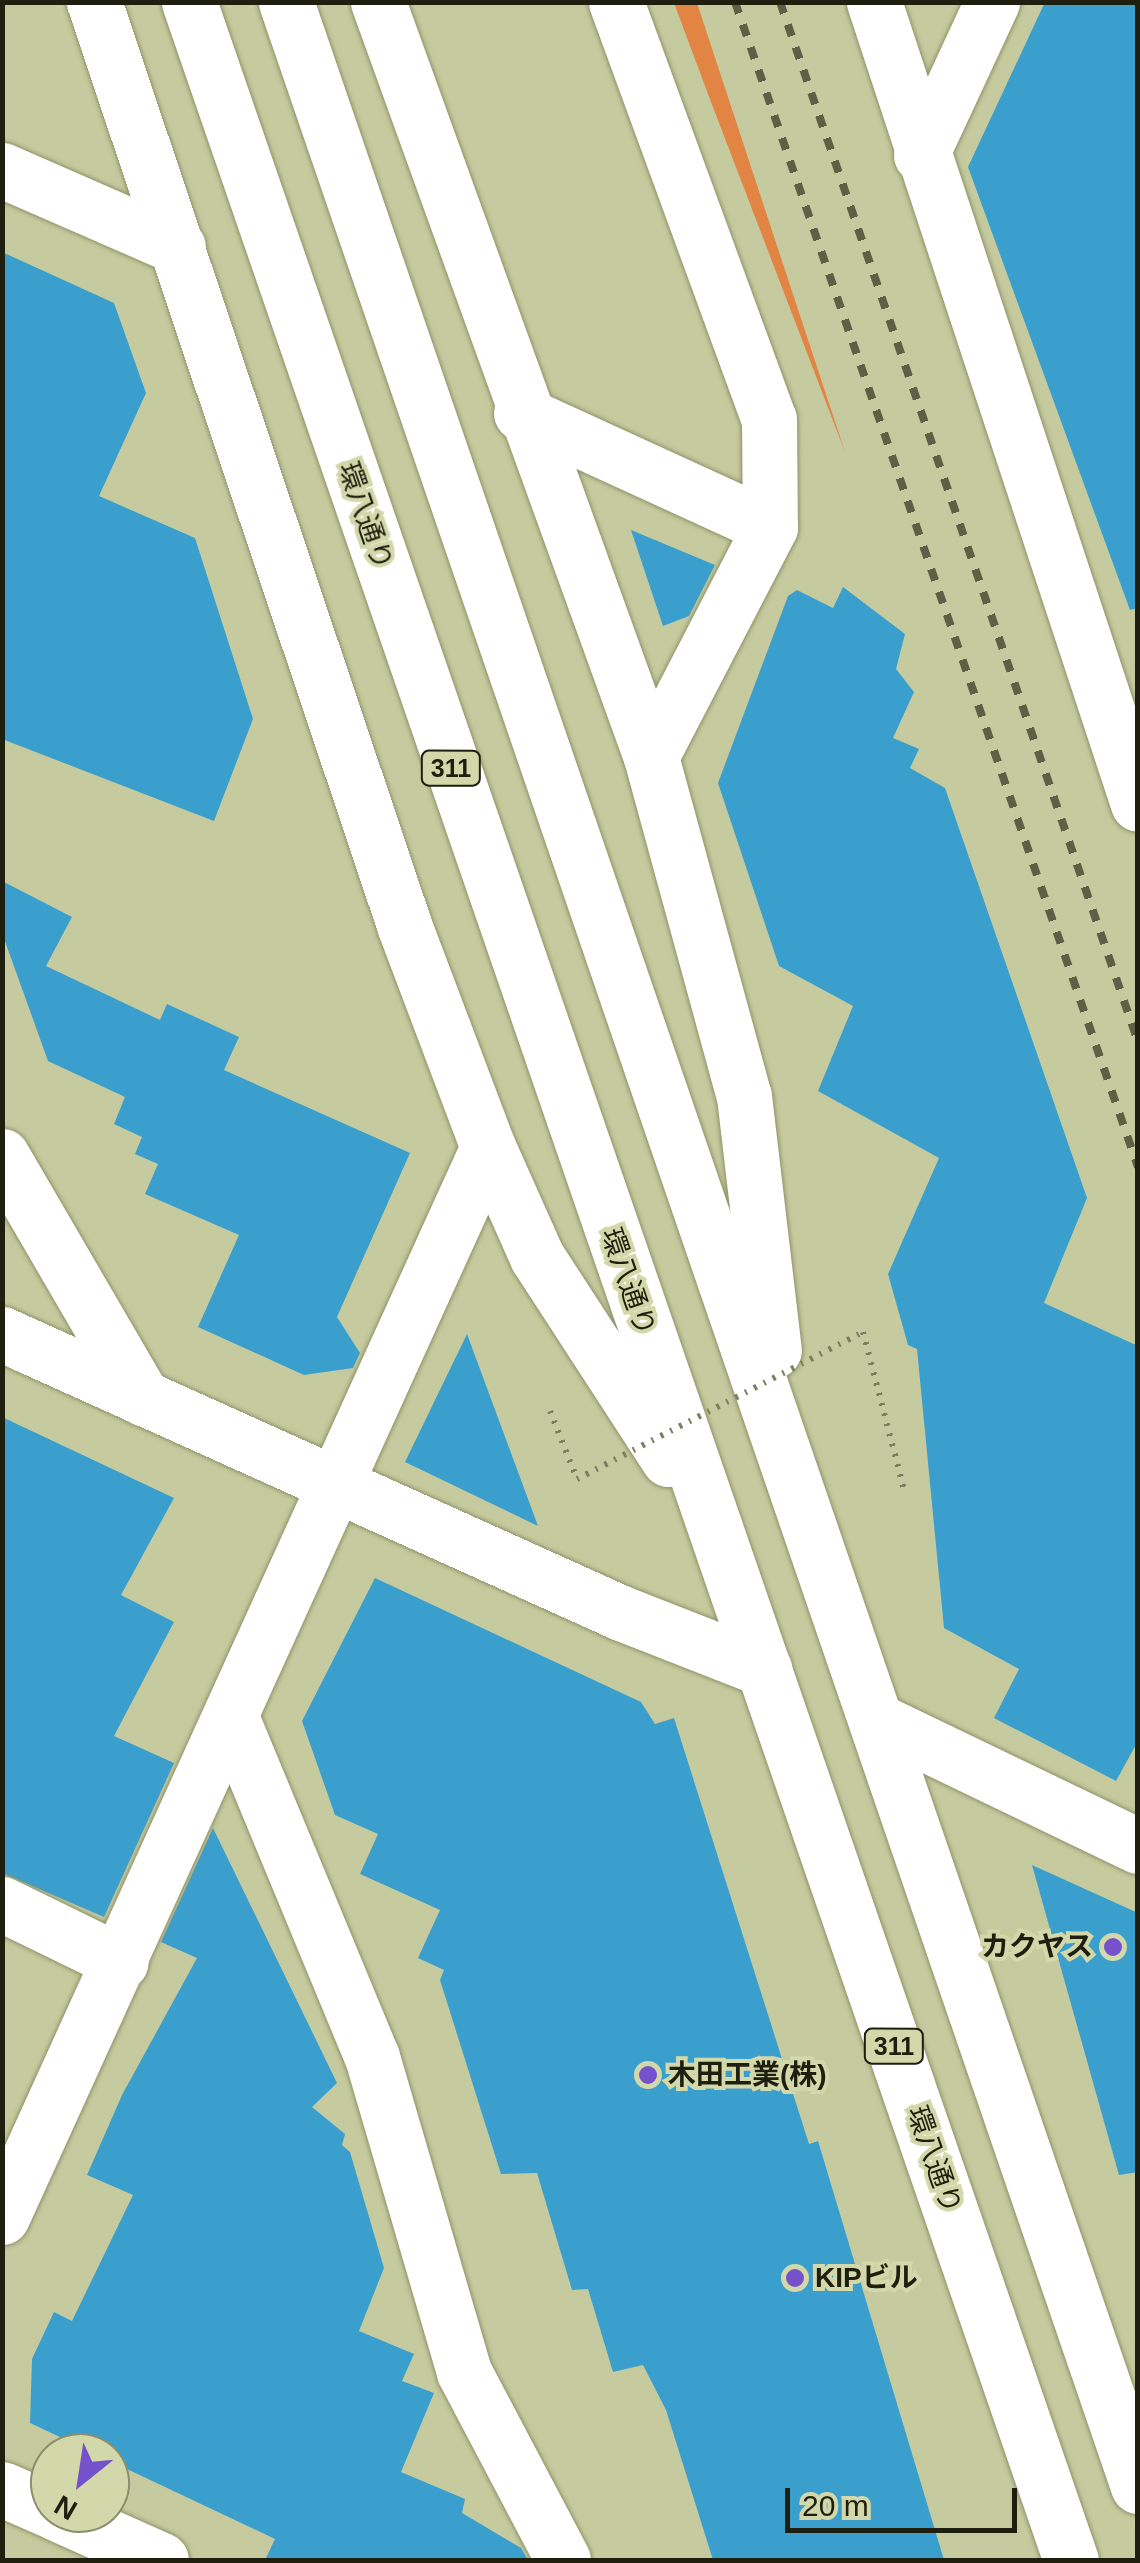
<!DOCTYPE html>
<meta charset="utf-8">
<style>
body{margin:0}
#map{position:relative;width:1140px;height:2563px;overflow:hidden;background:#c6cb9f;font-family:Helvetica,"Noto Sans JP",sans-serif}
div>[style]{position:absolute}
.green>*{inset:0;background:#e28444}
.building>*{inset:0;background:#3b9fce}
.path>*{height:6px;margin-top:-3px;transform-origin:0;background:repeating-linear-gradient(90deg,#7c7f5f 0 2.5px,transparent 0 10.5px)}
.roads{filter:drop-shadow(0 0 2px #8f9369) drop-shadow(0 0 2px #8f9369)}
.minor>*{height:55px;margin:-27.5px;padding:0 27.5px;transform-origin:27.5px;border-radius:27.5px;background:#fff}
.major>*{height:55px;margin:-27.5px;padding:0 27.5px;transform-origin:27.5px;border-radius:27.5px;background:#fff}
.rail>*{height:8px;margin-top:-4px;transform-origin:0;background:repeating-linear-gradient(90deg,#5e6045 0 12px,transparent 0 24px)}
.path-bridge>*{height:6px;margin-top:-3px;transform-origin:0;background:repeating-linear-gradient(90deg,#7c7f5f 0 2.5px,transparent 0 10.5px)}
.dots>*{width:28px;height:28px;translate:-50% -50%;box-sizing:border-box;border:5px solid #d3d8ab;border-radius:50%}
span{translate:-50% -50%;white-space:nowrap;text-align:center;line-height:1.15;-webkit-text-stroke:8px #d3d8ab;paint-order:stroke}
.shield-label span{padding:2px 8px;background:#d3d8ab;border:2px solid;border-radius:8px;-webkit-text-stroke-width:0}
.shield-label{font-size:25px;color:#1e1f0e;font-weight:700}
.street-label{font-size:28px;color:#1e1f0e}
.poi-label{font-size:28px;color:#1e1f0e;font-weight:700}
.right{translate:-100% -50%;text-align:right}
.left{translate:0 -50%;text-align:left}
.frame{position:absolute;inset:0;border:5px solid #1e1f0e;pointer-events:none}
.north{position:absolute;left:30px;top:2433px;width:100px;height:100px;box-sizing:border-box;background:#d3d8ab;border:2px solid #8b8e6c;border-radius:50%;rotate:210deg;font-size:28px;font-weight:700;line-height:40px;text-align:center;color:#1e1f0e}
.north::after{content:'';display:block;margin:auto;width:35px;height:45px;background:#7551cb;clip-path:polygon(50% 0,100% 100%,50% 72%,0 100%)}
.scale{position:absolute;left:785px;top:2488px;width:232px;height:45px;box-sizing:border-box;border:5px solid #1e1f0e;border-top:0;padding-left:12px;font-size:30px;line-height:35px;white-space:nowrap;color:#1e1f0e;-webkit-text-stroke:8px #d3d8ab;paint-order:stroke}
</style>
<div id="map">
<div class="green">
<div style="clip-path:polygon(674px 3px,697px 3px,845px 452px,711px 102px)"></div>
</div>
<div class="building">
<div style="clip-path:polygon(1045px 2px,1138px 2px,1138px 608px,1130px 610px,968px 167px)"></div>
<div style="clip-path:polygon(2px 252px,114px 303px,146px 393px,99px 496px,195px 538px,253px 719px,214px 821px,2px 739px)"></div>
<div style="clip-path:polygon(631px 530px,715px 565px,689px 616px,663px 626px)"></div>
<div style="clip-path:polygon(843px 587px,905px 634px,896px 669px,914px 692px,893px 738px,919px 749px,910px 768px,945px 788px,1087px 1198px,1044px 1303px,1138px 1346px,1138px 1741px,1116px 1781px,994px 1718px,1019px 1669px,944px 1628px,917px 1349px,908px 1345px,888px 1274px,939px 1158px,818px 1091px,853px 1006px,779px 966px,718px 783px,788px 596px,797px 590px,833px 608px)"></div>
<div style="clip-path:polygon(2px 881px,72px 917px,46px 966px,160px 1020px,167px 1004px,239px 1037px,224px 1070px,410px 1153px,337px 1317px,360px 1353px,353px 1368px,304px 1375px,198px 1327px,239px 1235px,145px 1194px,158px 1164px,135px 1154px,142px 1137px,114px 1124px,125px 1097px,48px 1061px,2px 933px)"></div>
<div style="clip-path:polygon(467px 1334px,538px 1526px,405px 1462px)"></div>
<div style="clip-path:polygon(2px 1417px,174px 1498px,121px 1595px,174px 1622px,114px 1736px,174px 1763px,104px 1917px,2px 1873px)"></div>
<div style="clip-path:polygon(375px 1578px,641px 1702px,655px 1724px,674px 1718px,809px 2144px,818px 2141px,944px 2560px,713px 2560px,666px 2410px,643px 2365px,613px 2372px,588px 2289px,572px 2290px,537px 2173px,501px 2174px,440px 1980px,444px 1970px,418px 1958px,440px 1910px,360px 1874px,378px 1834px,335px 1815px,302px 1721px)"></div>
<div style="clip-path:polygon(213px 1828px,337px 2083px,312px 2107px,345px 2134px,342px 2145px,350px 2152px,384px 2268px,359px 2331px,414px 2354px,402px 2381px,434px 2393px,401px 2472px,465px 2499px,462px 2513px,521px 2548px,528px 2560px,265px 2560px,275px 2539px,110px 2461px,110px 2453px,94px 2453px,30px 2423px,32px 2359px,54px 2312px,72px 2321px,133px 2195px,87px 2175px,122px 2095px,197px 1958px,161px 1942px)"></div>
<div style="clip-path:polygon(1032px 1865px,1138px 1913px,1138px 2172px,1119px 2175px)"></div>
</div>
<div class="path">
<div style="left:863px;top:1332px;width:162px;rotate:75.4deg"></div>
<div style="left:550px;top:1411px;width:73px;rotate:68.3deg"></div>
</div>
<div class="roads">
<div class="minor">
<div style="left:616px;top:2px;width:444px;rotate:69.9deg"></div>
<div style="left:769px;top:419px;width:108px;rotate:89.5deg"></div>
<div style="left:770px;top:527px;width:259px;rotate:117.4deg"></div>
<div style="left:874px;top:2px;width:844px;rotate:71.78deg"></div>
<div style="left:921px;top:155px;width:169px;rotate:-65.1deg"></div>
<div style="left:2px;top:170px;width:192px;rotate:23.6deg"></div>
<div style="left:521px;top:413px;width:274px;rotate:24.6deg"></div>
<div style="left:2px;top:1156px;width:280px;rotate:59.8deg"></div>
<div style="left:2px;top:1334px;width:679px;rotate:24.26deg"></div>
<div style="left:621px;top:1613px;width:154px;rotate:21.4deg"></div>
<div style="left:231px;top:1717px;width:368px;rotate:67.5deg"></div>
<div style="left:372px;top:2057px;width:328px;rotate:73.7deg"></div>
<div style="left:464px;top:2372px;width:212px;rotate:62.2deg"></div>
<div style="left:878px;top:1721px;width:288px;rotate:25.7deg"></div>
<div style="left:2px;top:1904px;width:132px;rotate:26deg"></div>
<div style="left:2px;top:2217px;width:1175px;rotate:-65.57deg"></div>
<div style="left:2px;top:2489px;width:52px;rotate:23.6deg"></div>
<div style="left:56px;top:2513px;width:115px;rotate:24.1deg"></div>
</div>
<div class="major">
<div style="left:94px;top:2px;width:974px;rotate:71.43deg"></div>
<div style="left:404px;top:925px;width:237px;rotate:69.3deg"></div>
<div style="left:488px;top:1147px;width:120px;rotate:66deg"></div>
<div style="left:537px;top:1257px;width:241px;rotate:57deg"></div>
<div style="left:189px;top:2px;width:2706px;rotate:70.98deg"></div>
<div style="left:286px;top:2px;width:2626px;rotate:71.07deg"></div>
<div style="left:378px;top:2px;width:803px;rotate:70.12deg"></div>
<div style="left:651px;top:757px;width:352px;rotate:74.7deg"></div>
<div style="left:744px;top:1096px;width:256px;rotate:83.3deg"></div>
</div>
</div>
<div class="rail">
<div style="left:735px;top:2px;width:1233px;rotate:70.92deg"></div>
<div style="left:780px;top:2px;width:1100px;rotate:71deg"></div>
</div>
<div class="path-bridge">
<div style="left:577px;top:1479px;width:322px;rotate:-27.2deg"></div>
</div>
<div class="dots">
<div style="left:1113px;top:1947px;background:#7551cb"></div>
<div style="left:648px;top:2075px;background:#7551cb"></div>
<div style="left:795px;top:2278px;background:#7551cb"></div>
</div>
<div class="shield-label">
<span style="left:451px;top:768px">311</span>
<span style="left:894px;top:2046px">311</span>
</div>
<div class="street-label">
<span style="left:365px;top:516px;rotate:71deg">環八通り</span>
<span style="left:628px;top:1282px;rotate:71deg">環八通り</span>
<span style="left:934px;top:2160px;rotate:71deg">環八通り</span>
</div>
<div class="poi-label">
<span class="right" style="left:1093px;top:1947px">カクヤス</span>
<span class="left" style="left:668px;top:2075px">木田工業(株)</span>
<span class="left" style="left:815px;top:2278px">KIPビル</span>
</div>
<div class="frame"></div>
<div class="north">N</div>
<div class="scale">20 m</div>
</div>
